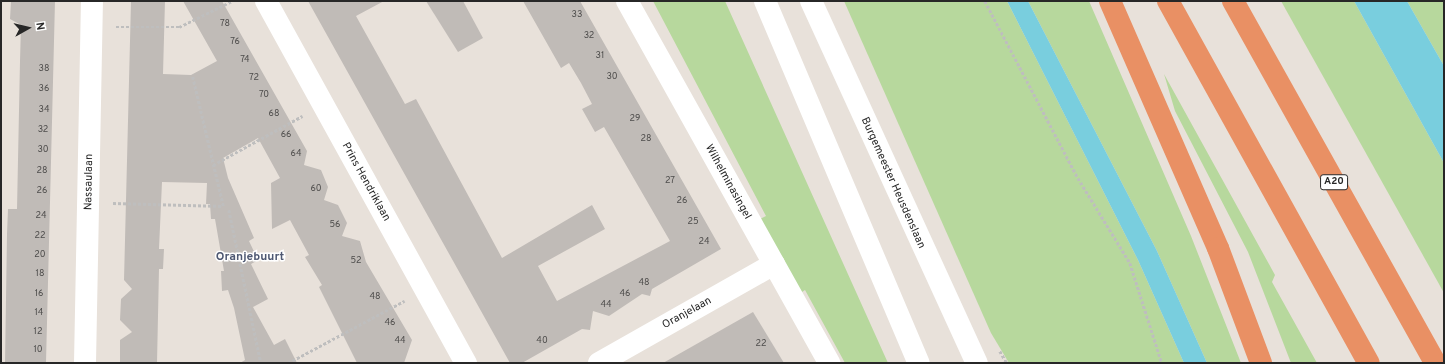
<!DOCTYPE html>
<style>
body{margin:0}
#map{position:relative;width:1445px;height:364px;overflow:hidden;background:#e8e1da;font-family:Overpass,sans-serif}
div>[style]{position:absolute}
.green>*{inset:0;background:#b7d89d}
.water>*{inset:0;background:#79cede}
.building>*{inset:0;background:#c0bbb7}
.path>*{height:2.5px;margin-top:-1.25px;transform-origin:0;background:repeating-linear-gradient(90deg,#bebebe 0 3px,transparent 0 5px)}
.street>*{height:22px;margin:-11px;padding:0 11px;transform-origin:11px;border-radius:11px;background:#fff}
.secondary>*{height:22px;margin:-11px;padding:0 11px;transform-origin:11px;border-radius:11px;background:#fff}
.highway>*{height:22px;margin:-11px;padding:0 11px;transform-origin:11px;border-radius:11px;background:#e99064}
span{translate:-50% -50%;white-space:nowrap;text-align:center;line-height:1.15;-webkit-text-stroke:3px #fff;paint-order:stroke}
.number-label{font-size:9px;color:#4d4c4b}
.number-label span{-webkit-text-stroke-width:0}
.shield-label span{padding:1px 3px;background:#fff;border:1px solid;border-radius:3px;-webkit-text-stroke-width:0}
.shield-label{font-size:10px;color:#272727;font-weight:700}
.street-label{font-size:11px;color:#272727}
.neighbourhood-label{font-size:12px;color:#4e5872;font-weight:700}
.frame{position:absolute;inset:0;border:2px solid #272727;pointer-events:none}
.north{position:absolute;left:8px;top:8px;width:40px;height:40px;-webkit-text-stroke:3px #fff;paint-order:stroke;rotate:82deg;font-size:11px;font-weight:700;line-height:16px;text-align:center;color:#272727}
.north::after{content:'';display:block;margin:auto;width:14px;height:18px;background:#272727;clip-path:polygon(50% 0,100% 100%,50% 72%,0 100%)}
</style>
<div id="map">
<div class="green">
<div style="clip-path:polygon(653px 1px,725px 1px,888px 363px,845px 363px,805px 290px,799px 294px,758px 220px,766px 216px)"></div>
<div style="clip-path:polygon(844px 1px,1007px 1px,1138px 260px,1184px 363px,1009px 363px,991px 333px)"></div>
<div style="clip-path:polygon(1028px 1px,1089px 1px,1191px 236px,1241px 363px,1207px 363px,1157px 251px)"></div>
<div style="clip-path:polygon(1281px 1px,1354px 1px,1444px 163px,1444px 293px)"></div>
<div style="clip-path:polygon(1407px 1px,1444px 1px,1444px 66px)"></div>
<div style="clip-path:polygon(1164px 74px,1275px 275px,1272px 282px,1317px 363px,1291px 363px,1248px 252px,1175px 111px)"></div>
</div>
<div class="water">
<div style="clip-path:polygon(1007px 1px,1028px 1px,1157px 251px,1207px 363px,1184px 363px,1138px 260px)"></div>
<div style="clip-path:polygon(1354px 1px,1407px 1px,1444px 66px,1444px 163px)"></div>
</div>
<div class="building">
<div style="clip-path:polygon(11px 1px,55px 1px,46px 363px,5px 363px,7px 234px,8px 209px,17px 209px,20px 61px,21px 25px,10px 19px)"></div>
<div style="clip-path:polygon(131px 1px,165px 1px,163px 74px,191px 75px,217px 61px,183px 1px,222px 1px,307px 151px,304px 165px,321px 170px,328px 187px,324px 200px,338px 205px,347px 223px,342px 236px,360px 241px,366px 262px,412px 340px,404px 363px,357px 363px,319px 287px,322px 285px,305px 257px,309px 255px,290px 220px,272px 229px,271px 183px,280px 178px,258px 138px,223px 158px,228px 178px,254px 238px,249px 241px,258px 260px,251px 264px,268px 299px,253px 307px,274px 345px,285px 339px,297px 363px,240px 363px,245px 360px,234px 308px,228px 290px,222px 291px,221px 271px,224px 271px,215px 219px,211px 219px,210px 204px,206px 204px,207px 183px,162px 182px,159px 249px,164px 249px,163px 269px,159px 269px,157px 363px,120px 363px,120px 340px,132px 332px,120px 320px,121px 299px,132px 289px,124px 280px)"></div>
<div style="clip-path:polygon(308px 1px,384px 1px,356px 16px,405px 104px,416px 99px,502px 258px,592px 205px,605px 229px,538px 266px,557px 301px,670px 241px,604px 127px,595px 132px,582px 109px,592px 104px,581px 83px,569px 63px,561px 68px,523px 1px,580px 1px,721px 249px,652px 289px,650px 296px,642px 294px,609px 316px,593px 311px,590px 330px,582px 329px,522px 363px,510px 363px)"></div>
<div style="clip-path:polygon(426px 1px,463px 1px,483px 38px,458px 52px)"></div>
<div style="clip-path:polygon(753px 312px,784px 363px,663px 363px)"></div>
</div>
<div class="path">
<div style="left:985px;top:1px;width:200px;rotate:62.3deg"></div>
<div style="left:1078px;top:178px;width:100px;rotate:58.5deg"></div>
<div style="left:1130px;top:263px;width:105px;rotate:72.3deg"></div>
<div style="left:116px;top:27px;width:63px"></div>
<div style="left:179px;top:27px;width:59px;rotate:-26.1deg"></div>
<div style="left:213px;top:165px;width:102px;rotate:-28.8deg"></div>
<div style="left:113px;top:203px;width:110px;rotate:1.6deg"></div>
<div style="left:223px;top:206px;width:135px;rotate:-103.3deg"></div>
<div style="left:229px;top:210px;width:156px;rotate:78.2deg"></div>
<div style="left:1000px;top:351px;width:14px;rotate:60deg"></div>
<div style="left:288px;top:363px;width:132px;rotate:-28.1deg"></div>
</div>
<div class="street">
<div style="left:266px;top:1px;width:414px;rotate:61.1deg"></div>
<div style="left:627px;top:1px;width:415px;rotate:60.8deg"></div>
<div style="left:85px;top:363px;width:362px;rotate:-88.9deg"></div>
<div style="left:599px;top:363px;width:201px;rotate:-29.5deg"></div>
</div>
<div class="secondary">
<div style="left:765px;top:1px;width:393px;rotate:67deg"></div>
<div style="left:811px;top:1px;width:398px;rotate:65.4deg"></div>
</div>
<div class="highway">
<div style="left:1110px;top:1px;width:270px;rotate:66.4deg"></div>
<div style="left:1218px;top:248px;width:123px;rotate:69.5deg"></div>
<div style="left:1168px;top:1px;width:414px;rotate:61deg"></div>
<div style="left:1233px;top:1px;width:415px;rotate:60.8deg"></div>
</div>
<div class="number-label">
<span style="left:577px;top:15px">33</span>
<span style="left:225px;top:24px">78</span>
<span style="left:589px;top:36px">32</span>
<span style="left:235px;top:42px">76</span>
<span style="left:600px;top:56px">31</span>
<span style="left:245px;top:60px">74</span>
<span style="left:44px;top:69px">38</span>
<span style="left:612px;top:77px">30</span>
<span style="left:254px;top:78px">72</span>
<span style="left:44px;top:89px">36</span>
<span style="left:264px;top:95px">70</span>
<span style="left:44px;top:110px">34</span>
<span style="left:274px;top:114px">68</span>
<span style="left:635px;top:119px">29</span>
<span style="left:43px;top:130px">32</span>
<span style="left:286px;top:135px">66</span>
<span style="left:646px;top:139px">28</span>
<span style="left:43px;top:150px">30</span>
<span style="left:296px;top:154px">64</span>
<span style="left:42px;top:171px">28</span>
<span style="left:670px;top:181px">27</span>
<span style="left:316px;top:189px">60</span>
<span style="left:42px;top:191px">26</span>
<span style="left:682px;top:201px">26</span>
<span style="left:41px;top:216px">24</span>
<span style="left:693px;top:222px">25</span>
<span style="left:335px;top:225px">56</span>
<span style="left:40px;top:236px">22</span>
<span style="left:704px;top:242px">24</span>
<span style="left:40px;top:255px">20</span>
<span style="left:356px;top:261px">52</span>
<span style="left:40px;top:274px">18</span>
<span style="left:644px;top:283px">48</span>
<span style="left:39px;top:294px">16</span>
<span style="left:625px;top:294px">46</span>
<span style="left:375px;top:297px">48</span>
<span style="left:606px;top:305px">44</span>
<span style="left:39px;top:313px">14</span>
<span style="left:390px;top:323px">46</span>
<span style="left:38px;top:332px">12</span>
<span style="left:400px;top:341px">44</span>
<span style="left:542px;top:341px">40</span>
<span style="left:761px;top:344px">22</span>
<span style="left:38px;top:350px">10</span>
</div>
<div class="shield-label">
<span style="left:1334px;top:182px">A20</span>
</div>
<div class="street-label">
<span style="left:89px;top:182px;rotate:-89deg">Nassaulaan</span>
<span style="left:366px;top:182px;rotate:61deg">Prins Hendriklaan</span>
<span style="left:728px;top:182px;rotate:61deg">Wilhelminasingel</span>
<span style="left:893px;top:183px;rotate:66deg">Burgemeester Heusdenslaan</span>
<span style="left:687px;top:313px;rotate:-29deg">Oranjelaan</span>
</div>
<div class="neighbourhood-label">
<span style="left:250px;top:258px">Oranjebuurt</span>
</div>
<div class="frame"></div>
<div class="north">N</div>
</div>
